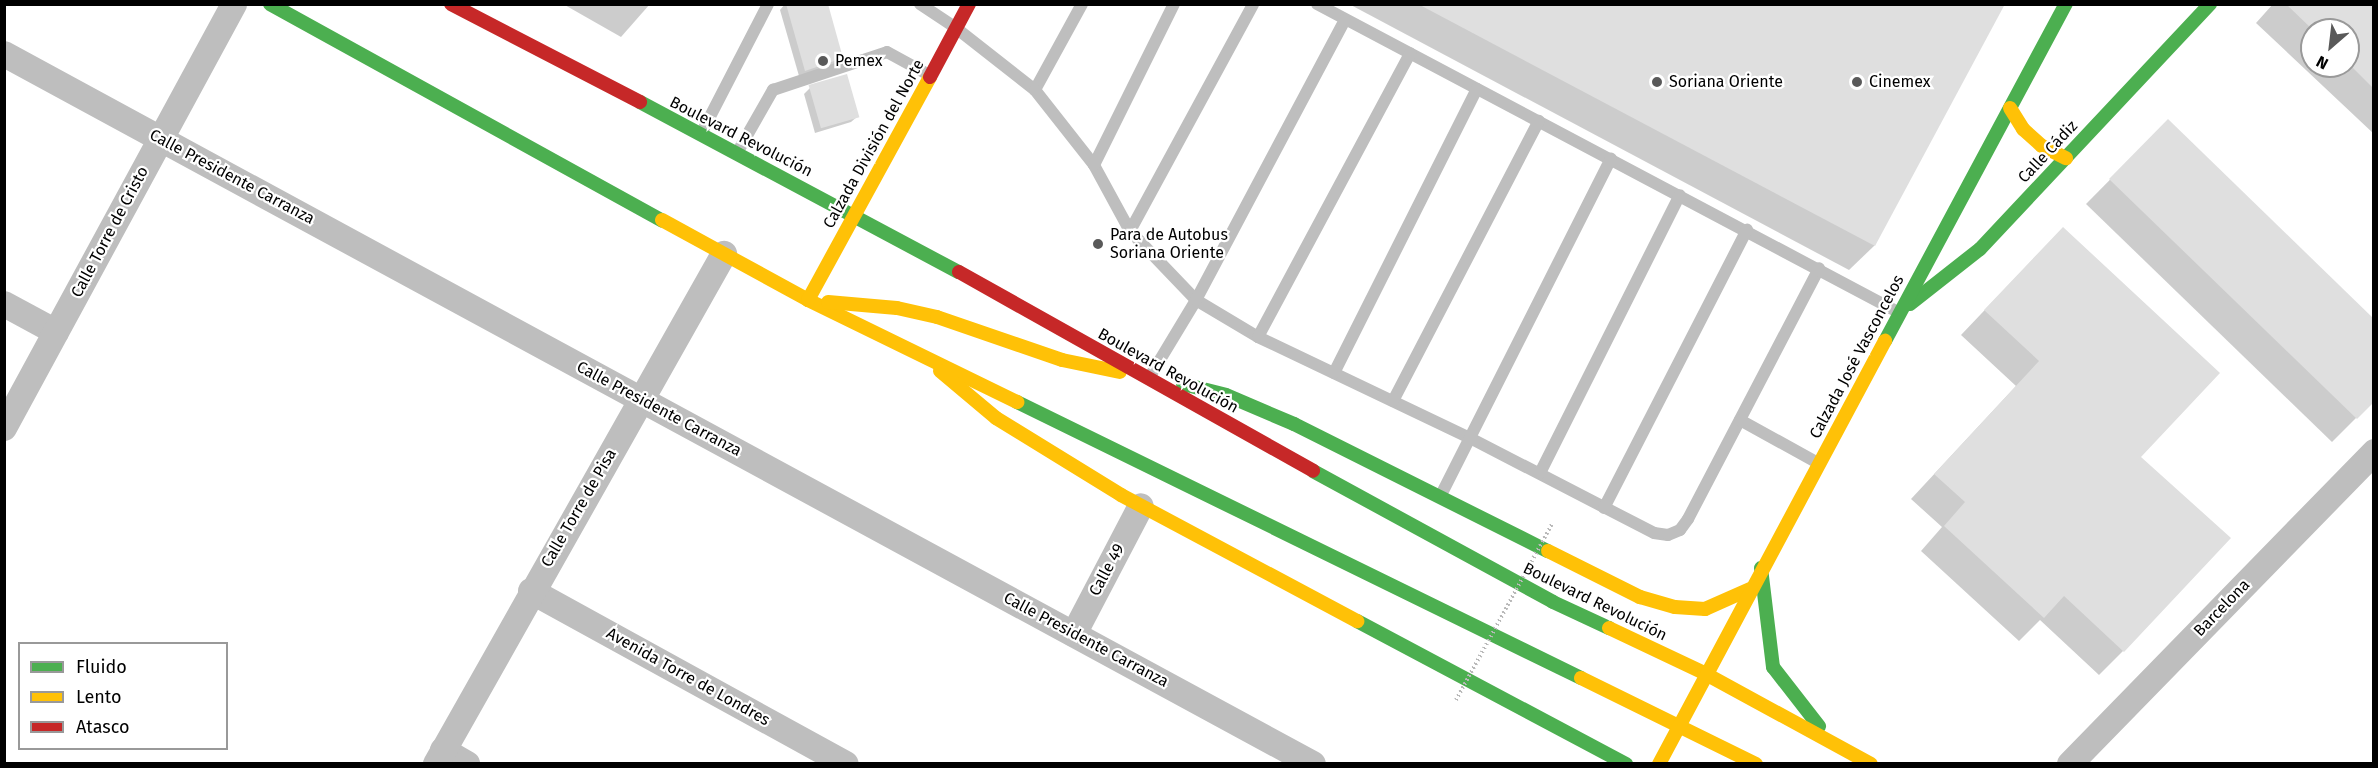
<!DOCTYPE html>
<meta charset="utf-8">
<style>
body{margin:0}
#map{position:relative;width:2378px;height:768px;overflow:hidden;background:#fff;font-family:"Fira Sans",sans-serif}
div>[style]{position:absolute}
.shadow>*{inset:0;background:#0003}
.building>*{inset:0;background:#dfdfdf;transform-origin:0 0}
.lane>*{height:12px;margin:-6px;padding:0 6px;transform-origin:6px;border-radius:6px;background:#bebebe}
.street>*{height:26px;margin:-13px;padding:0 13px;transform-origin:13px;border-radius:13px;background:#bebebe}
.fast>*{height:14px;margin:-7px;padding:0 7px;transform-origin:7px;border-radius:7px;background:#4caf50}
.slow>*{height:14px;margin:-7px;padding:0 7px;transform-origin:7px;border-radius:7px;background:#ffc107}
.jam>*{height:14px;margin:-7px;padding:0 7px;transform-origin:7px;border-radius:7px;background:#c62828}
.path-bridge>*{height:4px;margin-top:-2px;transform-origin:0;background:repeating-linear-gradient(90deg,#b9b9b9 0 1.5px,transparent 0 4.5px)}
.dots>*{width:16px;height:16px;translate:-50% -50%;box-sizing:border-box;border:3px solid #fff;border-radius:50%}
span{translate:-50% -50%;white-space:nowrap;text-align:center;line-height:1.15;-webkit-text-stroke:4.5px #fff;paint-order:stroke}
.poi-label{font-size:16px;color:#000}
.left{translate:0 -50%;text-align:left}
.street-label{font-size:16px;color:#000}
.frame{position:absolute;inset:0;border:6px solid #000;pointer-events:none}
.legend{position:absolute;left:18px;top:642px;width:210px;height:108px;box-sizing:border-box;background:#fff;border:2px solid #999;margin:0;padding:8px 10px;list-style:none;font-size:18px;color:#000}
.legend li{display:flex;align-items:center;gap:12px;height:30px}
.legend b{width:30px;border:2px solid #999}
.north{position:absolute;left:2300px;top:18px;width:60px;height:60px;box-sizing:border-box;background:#fff;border:2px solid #999;border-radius:50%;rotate:208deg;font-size:16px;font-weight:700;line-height:24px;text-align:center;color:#000}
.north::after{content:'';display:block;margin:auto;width:21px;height:27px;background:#595959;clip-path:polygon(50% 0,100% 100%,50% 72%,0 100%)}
</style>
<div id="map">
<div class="shadow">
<div style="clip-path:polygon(563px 4px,650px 4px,621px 37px)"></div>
<div style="clip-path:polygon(785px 4px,826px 4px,841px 58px,835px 64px,799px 76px,780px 10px)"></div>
<div style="clip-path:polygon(1349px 4px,2003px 4px,1874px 246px,1849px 270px)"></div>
<div style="clip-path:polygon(evenodd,2273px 4px,2374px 4px,2374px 134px,2256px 23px,2273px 4px,2312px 30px,2348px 30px,2348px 66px,2312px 66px,2312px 30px)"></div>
<div style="clip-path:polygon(810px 88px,858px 116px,851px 122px,815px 133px,804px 94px)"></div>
<div style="clip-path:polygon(2168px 121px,2374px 320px,2374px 400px,2332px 442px,2086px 204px)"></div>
<div style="clip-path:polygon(2039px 253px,2139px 457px,2123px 651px,2099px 675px,2040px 620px,2019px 641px,1921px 551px,1942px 527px,1911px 499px,2016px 386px,1961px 335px)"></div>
</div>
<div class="building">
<div style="clip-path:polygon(786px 4px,828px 4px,843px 58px,805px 71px)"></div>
<div style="clip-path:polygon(1418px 4px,2005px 4px,1875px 246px)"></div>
<div style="clip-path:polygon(2286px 4px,2373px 4px,2373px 88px,2348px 63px,2348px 30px,2313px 30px)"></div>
<div style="left:847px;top:74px;width:45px;height:40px;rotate:74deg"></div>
<div style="clip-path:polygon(2168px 119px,2373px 318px,2373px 403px,2357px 419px,2109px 179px)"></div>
<div style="clip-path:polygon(2063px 227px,2220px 373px,2141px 457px,2231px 538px,2124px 652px,2064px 596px,2044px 618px,1944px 526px,1965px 502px,1934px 474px,2039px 361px,1984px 310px)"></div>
</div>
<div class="lane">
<div style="left:920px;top:4px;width:43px;rotate:33.7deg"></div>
<div style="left:956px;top:28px;width:100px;rotate:38.1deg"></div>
<div style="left:1082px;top:4px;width:98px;rotate:118.7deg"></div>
<div style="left:1035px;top:90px;width:95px;rotate:51.8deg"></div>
<div style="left:1094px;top:165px;width:75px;rotate:61.4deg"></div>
<div style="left:1130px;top:231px;width:95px;rotate:46.3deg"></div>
<div style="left:1196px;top:300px;width:72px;rotate:30.8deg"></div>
<div style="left:1258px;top:337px;width:235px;rotate:25.5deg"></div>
<div style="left:1470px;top:438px;width:207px;rotate:27.3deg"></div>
<div style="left:1654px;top:533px;width:14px;rotate:8deg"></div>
<div style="left:1668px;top:535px;width:13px;rotate:-23deg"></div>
<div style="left:1680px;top:530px;width:14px;rotate:-54deg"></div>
<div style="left:1688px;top:519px;width:283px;rotate:-62.4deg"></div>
<div style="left:1317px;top:4px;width:658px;rotate:27.93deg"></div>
<div style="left:701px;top:134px;width:146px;rotate:-62.7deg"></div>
<div style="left:737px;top:153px;width:73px;rotate:-60.3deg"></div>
<div style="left:773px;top:90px;width:120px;rotate:-18.4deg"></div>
<div style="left:887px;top:52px;width:48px;rotate:28.7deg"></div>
<div style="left:1094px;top:165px;width:180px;rotate:-63.6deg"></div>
<div style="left:1130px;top:231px;width:258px;rotate:-61.5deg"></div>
<div style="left:1258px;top:337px;width:322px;rotate:-61.8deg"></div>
<div style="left:1334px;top:373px;width:318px;rotate:-63.3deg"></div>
<div style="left:1149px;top:378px;width:91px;rotate:-58.9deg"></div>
<div style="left:1196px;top:300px;width:317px;rotate:-62deg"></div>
<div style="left:1393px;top:401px;width:316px;rotate:-62.5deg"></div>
<div style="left:1740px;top:420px;width:89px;rotate:28.9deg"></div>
<div style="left:1540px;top:473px;width:311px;rotate:-63.3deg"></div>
<div style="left:1441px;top:495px;width:377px;rotate:-63.2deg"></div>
<div style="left:1604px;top:508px;width:313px;rotate:-62.8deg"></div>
</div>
<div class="street">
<div style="left:4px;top:54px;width:1489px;rotate:28.48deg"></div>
<div style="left:4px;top:304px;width:59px;rotate:28.3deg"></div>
<div style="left:4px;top:428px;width:482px;rotate:-61.5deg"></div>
<div style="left:531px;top:591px;width:359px;rotate:28.8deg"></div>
<div style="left:1074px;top:634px;width:144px;rotate:-62.4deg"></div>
<div style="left:443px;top:750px;width:28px;rotate:30deg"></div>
<div style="left:436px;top:764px;width:586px;rotate:-60.55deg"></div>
<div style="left:2070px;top:764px;width:436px;rotate:-45.7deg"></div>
</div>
<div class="fast">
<div style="left:270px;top:4px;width:448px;rotate:28.9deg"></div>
<div style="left:640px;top:102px;width:361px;rotate:28.1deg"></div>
<div style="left:1910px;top:304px;width:89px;rotate:-38.2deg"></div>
<div style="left:1980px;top:249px;width:336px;rotate:-46.8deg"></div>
<div style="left:1885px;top:341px;width:383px;rotate:-61.8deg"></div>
<div style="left:1183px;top:384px;width:44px;rotate:14.3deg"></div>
<div style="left:1226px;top:395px;width:74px;rotate:23.1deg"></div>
<div style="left:1294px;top:424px;width:284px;rotate:26.6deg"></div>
<div style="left:1017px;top:402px;width:628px;rotate:26.08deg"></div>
<div style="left:1313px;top:471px;width:273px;rotate:28.6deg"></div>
<div style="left:1553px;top:602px;width:62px;rotate:24.9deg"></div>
<div style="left:1761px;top:568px;width:100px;rotate:83.1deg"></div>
<div style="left:1773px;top:667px;width:75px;rotate:52.1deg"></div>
<div style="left:1357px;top:621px;width:305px;rotate:28deg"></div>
</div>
<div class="slow">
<div style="left:2010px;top:108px;width:25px;rotate:58deg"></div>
<div style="left:2023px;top:129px;width:25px;rotate:42deg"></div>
<div style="left:2042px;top:146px;width:27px;rotate:27deg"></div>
<div style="left:662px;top:220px;width:166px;rotate:28.7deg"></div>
<div style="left:808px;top:300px;width:233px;rotate:26deg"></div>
<div style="left:808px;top:300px;width:254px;rotate:-61.3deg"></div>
<div style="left:828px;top:302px;width:69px;rotate:5deg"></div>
<div style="left:897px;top:308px;width:41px;rotate:12.7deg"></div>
<div style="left:937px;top:317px;width:132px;rotate:19deg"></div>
<div style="left:1062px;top:360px;width:59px;rotate:11.7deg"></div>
<div style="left:940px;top:371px;width:73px;rotate:40deg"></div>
<div style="left:996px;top:418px;width:147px;rotate:31.6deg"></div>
<div style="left:1121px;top:495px;width:268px;rotate:28.1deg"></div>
<div style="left:1548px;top:551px;width:103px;rotate:26.6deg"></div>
<div style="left:1640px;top:597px;width:36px;rotate:16deg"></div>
<div style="left:1675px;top:607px;width:30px;rotate:4deg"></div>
<div style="left:1705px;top:609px;width:49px;rotate:-24deg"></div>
<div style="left:1609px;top:628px;width:105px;rotate:25.3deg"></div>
<div style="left:1704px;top:673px;width:190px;rotate:28.6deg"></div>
<div style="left:1581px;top:678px;width:195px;rotate:26.2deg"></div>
<div style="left:1659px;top:764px;width:480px;rotate:-61.9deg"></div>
</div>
<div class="jam">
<div style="left:451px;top:4px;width:213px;rotate:27.4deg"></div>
<div style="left:930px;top:77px;width:83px;rotate:-61.9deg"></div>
<div style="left:959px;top:272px;width:406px;rotate:29.3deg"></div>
</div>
<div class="path-bridge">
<div style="left:1456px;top:700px;width:200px;rotate:-61.4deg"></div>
</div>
<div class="dots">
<div style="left:823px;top:61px;background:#595959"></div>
<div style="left:1657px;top:82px;background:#595959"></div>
<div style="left:1857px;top:82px;background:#595959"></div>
<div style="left:1098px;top:244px;background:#595959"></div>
</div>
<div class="poi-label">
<span class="left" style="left:835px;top:61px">Pemex</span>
<span class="left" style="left:1669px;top:82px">Soriana Oriente</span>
<span class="left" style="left:1869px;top:82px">Cinemex</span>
<span class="left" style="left:1110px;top:244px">Para de Autobus<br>Soriana Oriente</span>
</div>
<div class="street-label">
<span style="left:741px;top:137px;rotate:27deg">Boulevard Revolución</span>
<span style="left:874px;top:144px;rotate:-61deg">Calzada División del Norte</span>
<span style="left:2048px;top:152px;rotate:-47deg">Calle Cádiz</span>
<span style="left:232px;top:177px;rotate:28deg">Calle Presidente Carranza</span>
<span style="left:110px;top:232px;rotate:-62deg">Calle Torre de Cristo</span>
<span style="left:1857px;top:357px;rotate:-62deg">Calzada José Vasconcelos</span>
<span style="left:1168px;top:371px;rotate:29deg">Boulevard Revolución</span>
<span style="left:659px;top:409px;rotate:28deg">Calle Presidente Carranza</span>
<span style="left:579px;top:508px;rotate:-60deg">Calle Torre de Pisa</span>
<span style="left:1107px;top:570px;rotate:-62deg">Calle 49</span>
<span style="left:1595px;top:602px;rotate:26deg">Boulevard Revolución</span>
<span style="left:2222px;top:608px;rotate:-46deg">Barcelona</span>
<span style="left:1086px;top:640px;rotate:28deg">Calle Presidente Carranza</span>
<span style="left:688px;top:677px;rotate:29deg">Avenida Torre de Londres</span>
</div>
<div class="frame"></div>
<ul class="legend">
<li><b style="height:8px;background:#4caf50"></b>Fluido</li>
<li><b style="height:8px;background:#ffc107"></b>Lento</li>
<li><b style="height:8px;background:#c62828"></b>Atasco</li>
</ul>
<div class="north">N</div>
</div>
